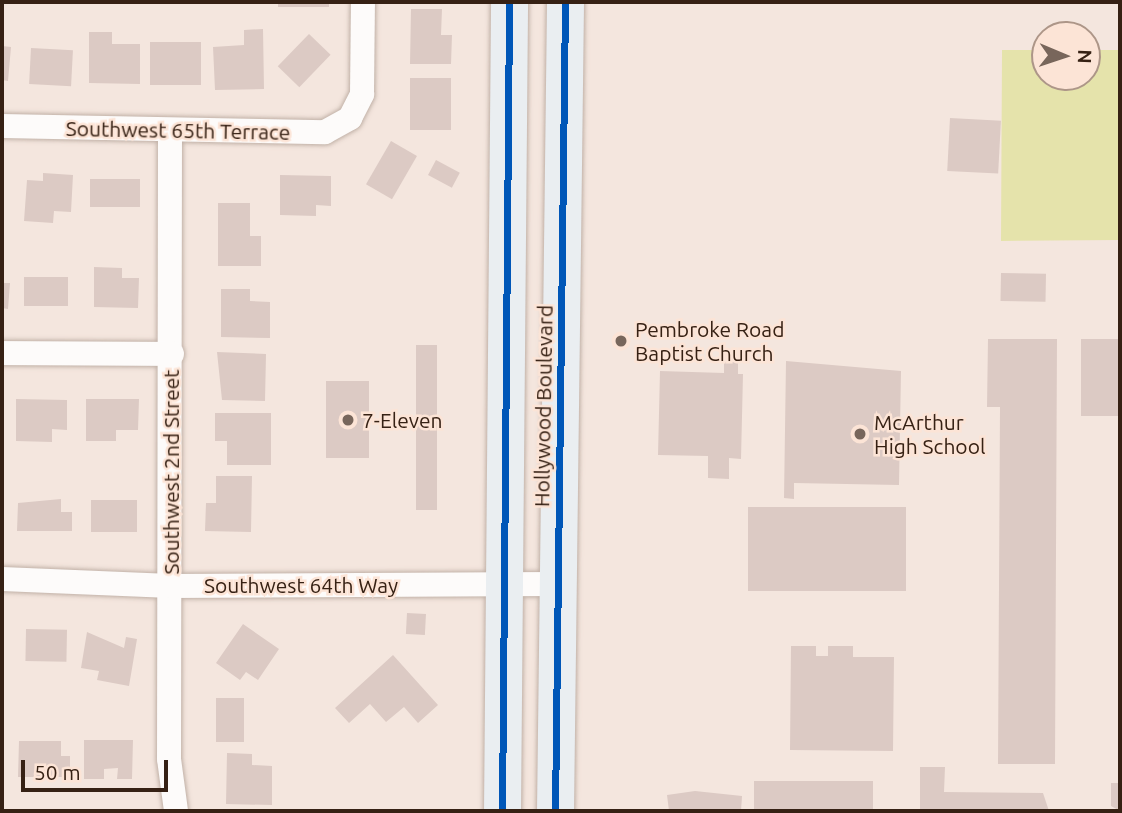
<!DOCTYPE html>
<style>
body{margin:0}
#map{position:relative;width:1122px;height:813px;overflow:hidden;background:#f4e6de;font-family:Ubuntu,sans-serif}
div>[style]{position:absolute}
.green>*{inset:0;background:#e5e3ab}
.building>*{inset:0;background:#dccac4;transform-origin:0 0}
.roads{filter:drop-shadow(0 0 2px #c1b1a7) drop-shadow(0 0 2px #c1b1a7)}
.minor>*{height:24px;margin:-12px;padding:0 12px;transform-origin:12px;border-radius:12px;background:#fdfbfa}
.highway>*{height:37px;margin:-18.5px;padding:0 18.5px;transform-origin:18.5px;border-radius:18.5px;background:#eaeef1}
.cycleway>*{height:7px;margin:-3.5px;padding:0 3.5px;transform-origin:3.5px;border-radius:3.5px;background:#0057b8}
.dots>*{width:19px;height:19px;translate:-50% -50%;box-sizing:border-box;border:4px solid #fce4d6;border-radius:50%}
span{translate:-50% -50%;white-space:nowrap;text-align:center;line-height:1.15;-webkit-text-stroke:5px #fce4d6;paint-order:stroke}
.street-label{font-size:21px;color:#362114}
.poi-label{font-size:21px;color:#362114}
.left{translate:0 -50%;text-align:left}
.frame{position:absolute;inset:0;border:4px solid #362114;pointer-events:none}
.north{position:absolute;left:1031px;top:21px;width:70px;height:70px;box-sizing:border-box;background:#fce4d6;border:2px solid #ad9688;border-radius:50%;rotate:92deg;font-size:19px;font-weight:700;line-height:28px;text-align:center;color:#362114}
.north::after{content:'';display:block;margin:auto;width:24px;height:32px;background:#78665b;clip-path:polygon(50% 0,100% 100%,50% 72%,0 100%)}
.scale{position:absolute;left:21px;top:760px;width:147px;height:32px;box-sizing:border-box;border:4px solid #362114;border-top:0;padding-left:9px;font-size:21px;line-height:24px;white-space:nowrap;color:#362114;-webkit-text-stroke:5px #fce4d6;paint-order:stroke}
</style>
<div id="map">
<div class="green">
<div style="clip-path:polygon(1002px 50px,1045px 50px,1045px 77px,1087px 77px,1087px 50px,1120px 50px,1120px 240px,1001px 241px)"></div>
</div>
<div class="building">
<div style="left:278px;top:2px;width:51px;height:5px"></div>
<div style="clip-path:polygon(411px 9px,442px 9px,441px 35px,452px 35px,451px 64px,410px 64px)"></div>
<div style="clip-path:polygon(263px 29px,264px 89px,215px 90px,213px 47px,244px 45px,244px 30px)"></div>
<div style="clip-path:polygon(89px 32px,112px 32px,112px 44px,140px 44px,140px 84px,89px 83px)"></div>
<div style="left:309px;top:34px;width:30px;height:45px;rotate:44deg"></div>
<div style="left:150px;top:42px;width:51px;height:43px"></div>
<div style="clip-path:polygon(2px 46px,11px 47px,8px 81px,2px 80px)"></div>
<div style="left:31px;top:48px;width:42px;height:36px;rotate:3deg"></div>
<div style="left:410px;top:78px;width:41px;height:52px"></div>
<div style="left:950px;top:118px;width:51px;height:53px;rotate:3deg"></div>
<div style="left:391px;top:141px;width:30px;height:50px;rotate:30deg"></div>
<div style="left:436px;top:160px;width:27px;height:17px;rotate:28deg"></div>
<div style="clip-path:polygon(43px 173px,73px 175px,71px 212px,54px 211px,53px 223px,24px 221px,27px 180px,43px 181px)"></div>
<div style="clip-path:polygon(280px 175px,331px 176px,331px 206px,316px 205px,316px 216px,280px 215px)"></div>
<div style="left:90px;top:179px;width:50px;height:28px"></div>
<div style="clip-path:polygon(218px 203px,250px 203px,250px 236px,261px 236px,261px 266px,218px 266px)"></div>
<div style="clip-path:polygon(94px 267px,122px 268px,122px 278px,139px 278px,138px 308px,94px 307px)"></div>
<div style="left:1001px;top:273px;width:45px;height:28px;rotate:1deg"></div>
<div style="left:24px;top:277px;width:44px;height:29px"></div>
<div style="clip-path:polygon(2px 283px,10px 283px,8px 309px,2px 308px)"></div>
<div style="clip-path:polygon(221px 289px,250px 289px,250px 301px,270px 302px,270px 338px,221px 337px)"></div>
<div style="clip-path:polygon(988px 339px,1057px 339px,1055px 764px,998px 764px,1000px 407px,987px 407px)"></div>
<div style="left:1081px;top:339px;width:39px;height:77px"></div>
<div style="left:416px;top:345px;width:21px;height:165px"></div>
<div style="clip-path:polygon(217px 352px,266px 354px,265px 401px,222px 400px)"></div>
<div style="clip-path:polygon(786px 361px,901px 371px,899px 485px,794px 483px,794px 499px,784px 498px)"></div>
<div style="clip-path:polygon(724px 362px,738px 362px,738px 374px,743px 374px,741px 459px,729px 458px,729px 479px,708px 478px,708px 456px,658px 455px,660px 371px,724px 373px)"></div>
<div style="left:326px;top:381px;width:43px;height:77px"></div>
<div style="clip-path:polygon(16px 399px,67px 400px,67px 430px,52px 429px,52px 442px,16px 441px)"></div>
<div style="clip-path:polygon(86px 399px,139px 399px,138px 430px,116px 430px,116px 441px,86px 441px)"></div>
<div style="clip-path:polygon(215px 413px,271px 413px,271px 465px,227px 465px,227px 441px,215px 441px)"></div>
<div style="clip-path:polygon(216px 476px,252px 476px,251px 532px,205px 531px,206px 503px,216px 503px)"></div>
<div style="clip-path:polygon(61px 499px,61px 512px,72px 512px,72px 531px,17px 531px,18px 503px)"></div>
<div style="left:91px;top:500px;width:46px;height:32px"></div>
<div style="left:748px;top:507px;width:158px;height:84px"></div>
<div style="left:407px;top:613px;width:19px;height:21px;rotate:3deg"></div>
<div style="clip-path:polygon(243px 624px,279px 649px,258px 680px,246px 672px,240px 680px,216px 663px)"></div>
<div style="left:26px;top:629px;width:41px;height:32px;rotate:1deg"></div>
<div style="clip-path:polygon(87px 632px,124px 648px,126px 637px,137px 639px,129px 686px,97px 680px,99px 671px,81px 668px)"></div>
<div style="clip-path:polygon(791px 646px,816px 646px,816px 656px,828px 656px,828px 646px,853px 646px,853px 657px,894px 657px,893px 751px,790px 750px)"></div>
<div style="clip-path:polygon(393px 655px,438px 705px,418px 723px,404px 707px,386px 722px,370px 704px,349px 723px,335px 708px)"></div>
<div style="left:216px;top:698px;width:28px;height:44px"></div>
<div style="clip-path:polygon(84px 740px,133px 740px,132px 779px,117px 779px,118px 768px,104px 769px,104px 779px,84px 779px)"></div>
<div style="clip-path:polygon(19px 741px,61px 741px,61px 756px,70px 756px,70px 777px,18px 777px)"></div>
<div style="clip-path:polygon(227px 753px,252px 754px,252px 765px,272px 766px,272px 805px,226px 804px)"></div>
<div style="clip-path:polygon(920px 767px,945px 767px,944px 792px,1043px 793px,1049px 811px,920px 811px)"></div>
<div style="left:754px;top:781px;width:119px;height:30px"></div>
<div style="clip-path:polygon(1111px 783px,1120px 783px,1120px 811px,1111px 806px)"></div>
<div style="clip-path:polygon(695px 791px,742px 796px,741px 811px,669px 811px,667px 795px)"></div>
</div>
<div class="roads">
<div class="minor">
<div style="left:2px;top:126px;width:323px;rotate:1.1deg"></div>
<div style="left:325px;top:132px;width:29px;rotate:-29deg"></div>
<div style="left:350px;top:118px;width:27px;rotate:-63deg"></div>
<div style="left:362px;top:94px;width:92px;rotate:-89.4deg"></div>
<div style="left:170px;top:132px;width:627px;rotate:90.09deg"></div>
<div style="left:169px;top:759px;width:52px;rotate:82.3deg"></div>
<div style="left:2px;top:353px;width:170px;rotate:0.3deg"></div>
<div style="left:2px;top:579px;width:169px;rotate:2.4deg"></div>
<div style="left:171px;top:586px;width:387px;rotate:-0.3deg"></div>
</div>
<div class="highway">
<div style="left:502px;top:811px;width:809px;rotate:-89.5deg"></div>
<div style="left:555px;top:811px;width:809px;rotate:-89.29deg"></div>
</div>
</div>
<div class="cycleway">
<div style="left:502px;top:811px;width:809px;rotate:-89.5deg"></div>
<div style="left:555px;top:811px;width:809px;rotate:-89.29deg"></div>
</div>
<div class="dots">
<div style="left:621px;top:341px;background:#78665b"></div>
<div style="left:348px;top:420px;background:#78665b"></div>
<div style="left:860px;top:434px;background:#78665b"></div>
</div>
<div class="street-label">
<span style="left:178px;top:130px;rotate:1deg">Southwest 65th Terrace</span>
<span style="left:543px;top:406px;rotate:-89deg">Hollywood Boulevard</span>
<span style="left:171px;top:472px;rotate:-90deg">Southwest 2nd Street</span>
<span style="left:301px;top:585px">Southwest 64th Way</span>
</div>
<div class="poi-label">
<span class="left" style="left:635px;top:341px">Pembroke Road<br>Baptist Church</span>
<span class="left" style="left:362px;top:420px">7-Eleven</span>
<span class="left" style="left:874px;top:434px">McArthur<br>High School</span>
</div>
<div class="frame"></div>
<div class="north">N</div>
<div class="scale">50 m</div>
</div>
